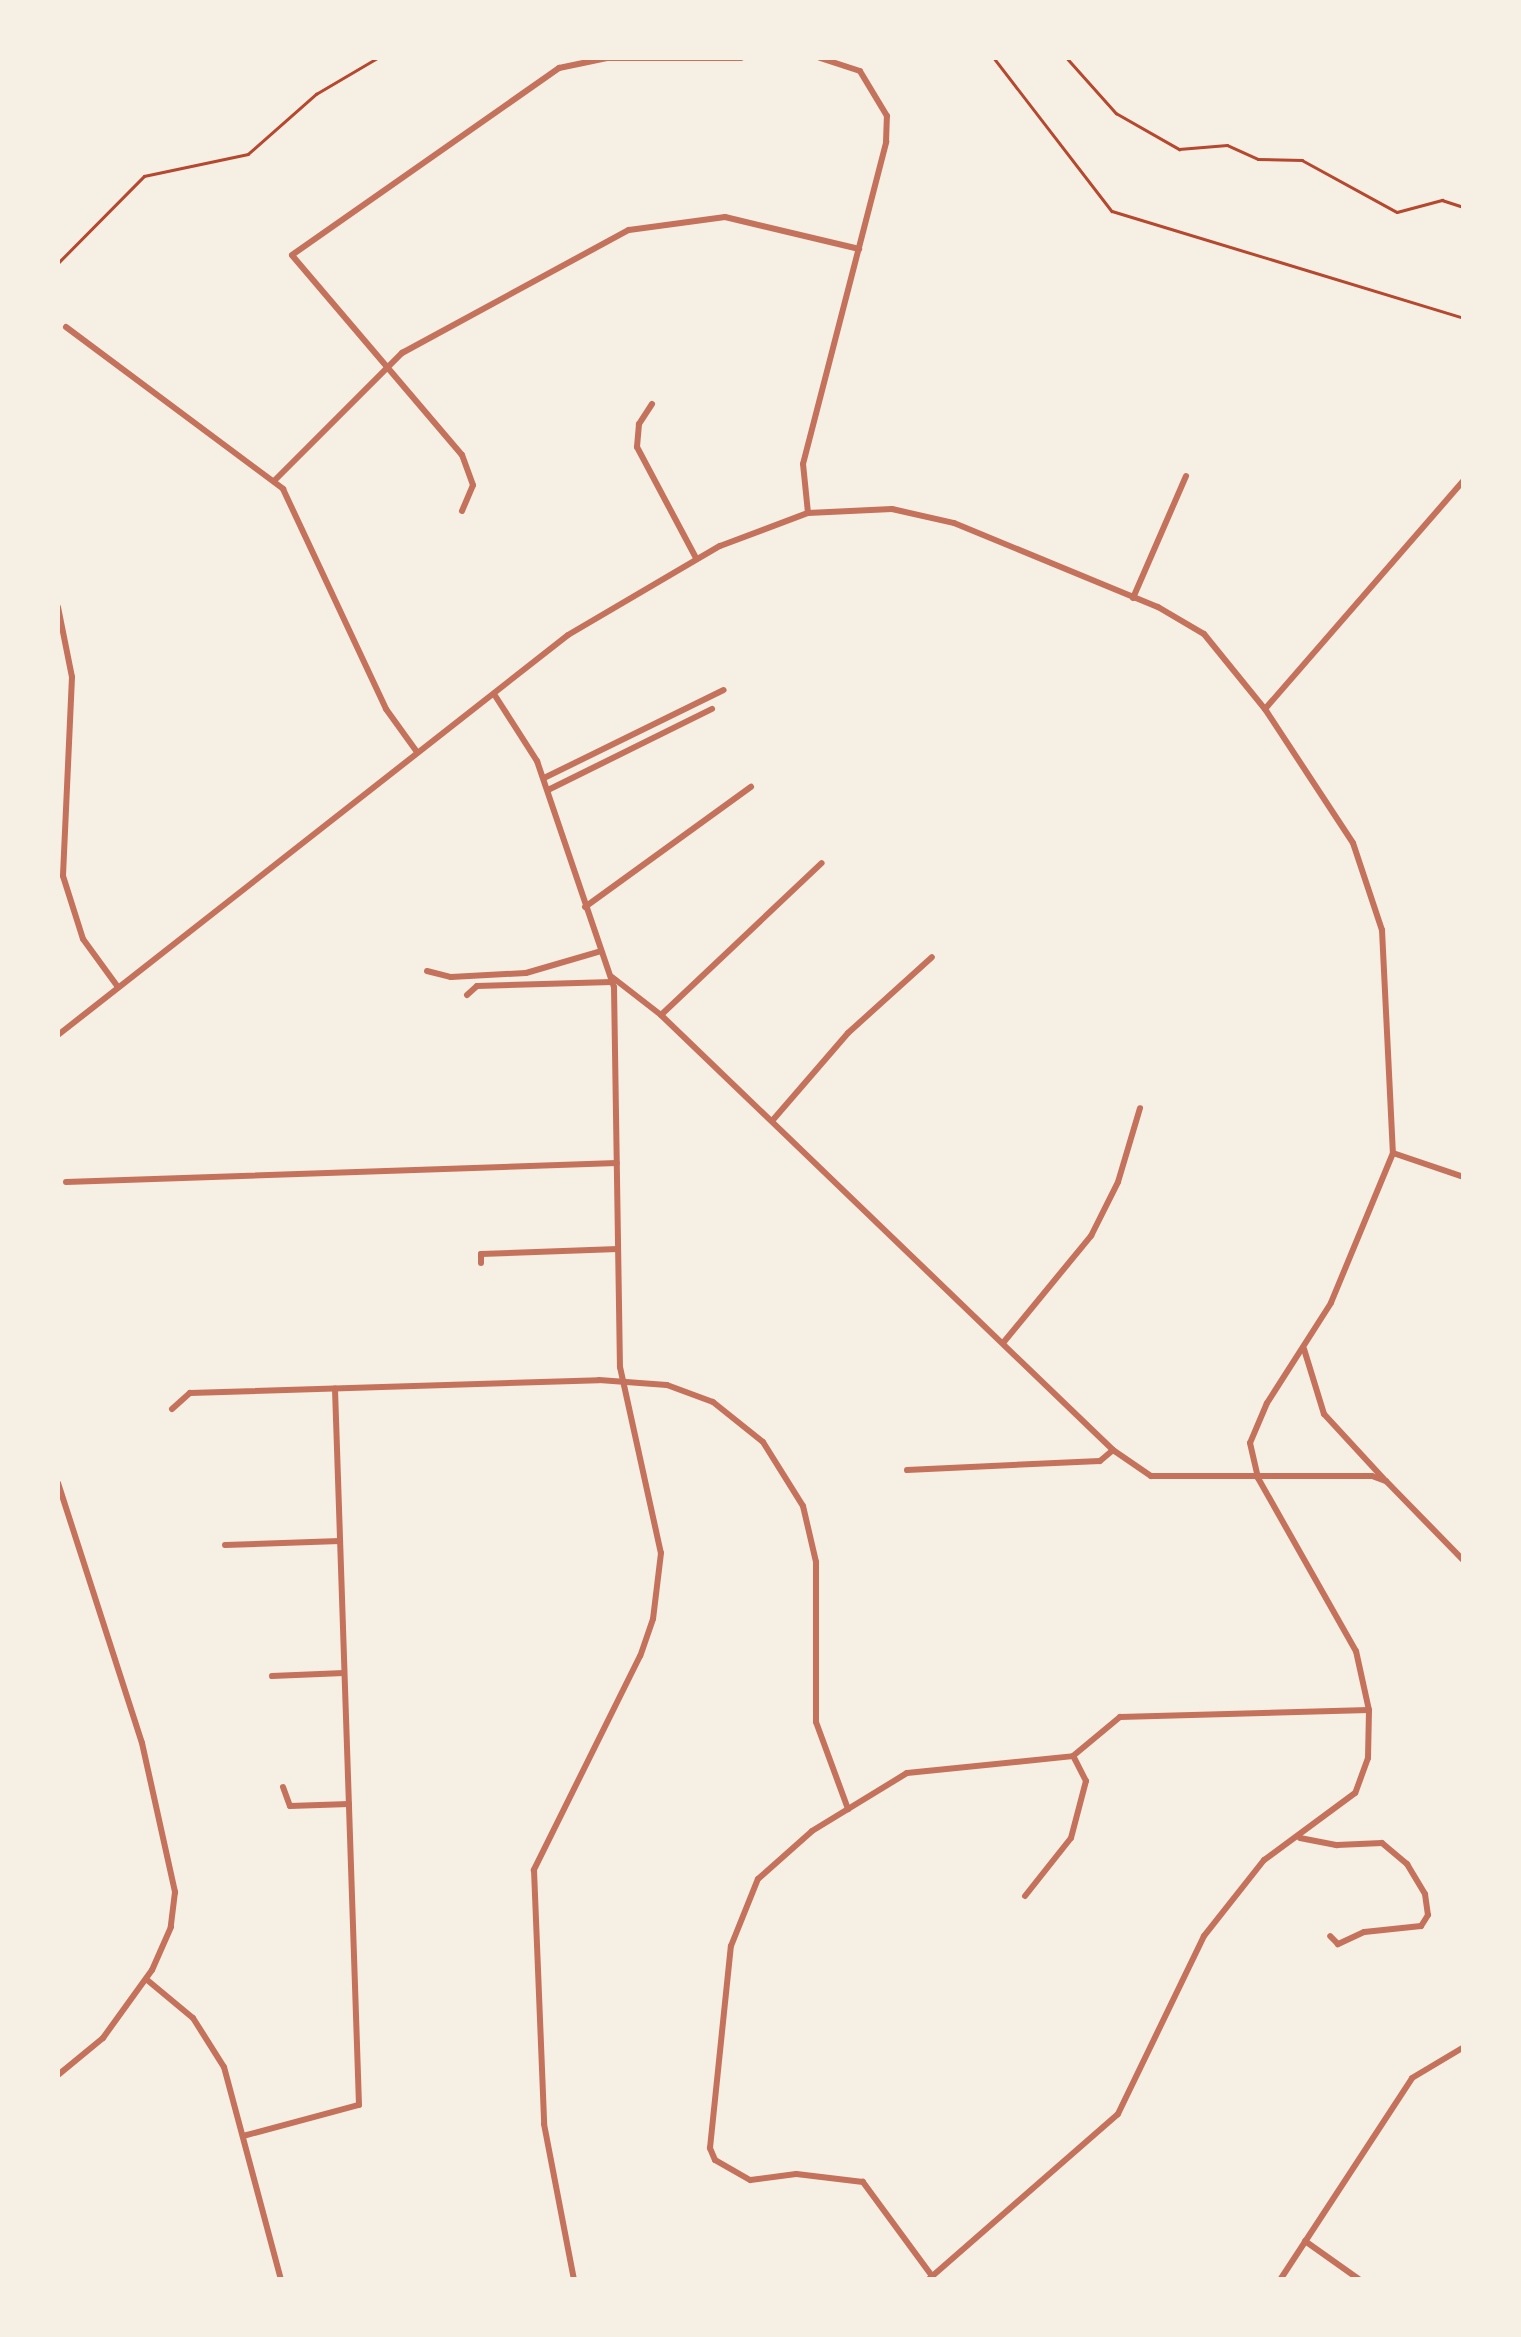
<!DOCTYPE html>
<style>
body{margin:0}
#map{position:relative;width:1521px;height:2337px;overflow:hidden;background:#f6efe4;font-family:Arial,sans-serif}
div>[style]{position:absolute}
.path>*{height:2.5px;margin:-1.25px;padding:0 1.25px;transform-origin:1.25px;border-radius:1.25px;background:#b5482f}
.minor>*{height:6px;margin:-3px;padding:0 3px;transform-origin:3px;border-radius:3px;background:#c5725c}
span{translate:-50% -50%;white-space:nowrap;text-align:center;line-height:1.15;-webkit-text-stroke:8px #f6efe4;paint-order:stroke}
.frame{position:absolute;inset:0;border:60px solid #f6efe4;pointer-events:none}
</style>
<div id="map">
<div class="path">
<div style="left:994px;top:58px;width:193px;rotate:52.4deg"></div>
<div style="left:1112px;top:211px;width:368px;rotate:16.9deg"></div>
<div style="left:1067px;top:58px;width:74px;rotate:48.3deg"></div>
<div style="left:1116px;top:113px;width:73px;rotate:29.7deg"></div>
<div style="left:1179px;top:149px;width:48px;rotate:-4.8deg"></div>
<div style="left:1227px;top:145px;width:34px;rotate:24deg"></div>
<div style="left:1258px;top:159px;width:44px;rotate:1.3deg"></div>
<div style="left:1302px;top:160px;width:108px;rotate:28.7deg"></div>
<div style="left:1397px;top:212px;width:47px;rotate:-14.9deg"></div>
<div style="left:1442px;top:200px;width:23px;rotate:18deg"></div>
<div style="left:58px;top:263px;width:122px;rotate:-45.3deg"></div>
<div style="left:144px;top:176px;width:106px;rotate:-11.9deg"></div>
<div style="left:248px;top:154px;width:91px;rotate:-41.4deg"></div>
<div style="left:316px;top:94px;width:71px;rotate:-30.5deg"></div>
</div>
<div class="minor">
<div style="left:66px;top:327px;width:271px;rotate:36.7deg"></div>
<div style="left:283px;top:489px;width:243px;rotate:64.9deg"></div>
<div style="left:386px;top:709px;width:53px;rotate:54.2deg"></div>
<div style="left:652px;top:404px;width:24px;rotate:123deg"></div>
<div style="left:639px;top:424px;width:23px;rotate:95deg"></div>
<div style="left:637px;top:447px;width:126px;rotate:62deg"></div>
<div style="left:275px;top:480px;width:180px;rotate:-45deg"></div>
<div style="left:402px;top:353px;width:258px;rotate:-28.5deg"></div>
<div style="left:629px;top:230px;width:97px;rotate:-7.7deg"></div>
<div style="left:725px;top:217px;width:138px;rotate:13.4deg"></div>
<div style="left:462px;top:511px;width:28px;rotate:-67deg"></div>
<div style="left:473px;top:485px;width:32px;rotate:-110deg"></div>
<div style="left:462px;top:455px;width:262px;rotate:-130.4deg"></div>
<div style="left:292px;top:255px;width:326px;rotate:-35deg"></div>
<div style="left:559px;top:68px;width:49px;rotate:-11.8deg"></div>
<div style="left:607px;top:58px;width:134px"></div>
<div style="left:808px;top:513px;width:49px;rotate:-95.8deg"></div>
<div style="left:803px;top:464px;width:333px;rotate:-75.5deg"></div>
<div style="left:886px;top:142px;width:26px;rotate:-88deg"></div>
<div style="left:887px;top:116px;width:52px;rotate:-121deg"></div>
<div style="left:860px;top:71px;width:42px;rotate:-162deg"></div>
<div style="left:1133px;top:598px;width:133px;rotate:-66.5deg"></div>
<div style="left:58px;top:607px;width:71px;rotate:78.7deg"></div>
<div style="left:72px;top:677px;width:199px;rotate:92.6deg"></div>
<div style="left:63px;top:876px;width:66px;rotate:72.4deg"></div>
<div style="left:83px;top:939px;width:59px;rotate:53.9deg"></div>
<div style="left:494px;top:694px;width:80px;rotate:57.3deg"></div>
<div style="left:537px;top:761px;width:239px;rotate:71.2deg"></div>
<div style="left:614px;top:987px;width:380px;rotate:89.1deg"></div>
<div style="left:620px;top:1367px;width:190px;rotate:77.6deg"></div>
<div style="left:661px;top:1553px;width:66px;rotate:96.9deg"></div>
<div style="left:653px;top:1619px;width:39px;rotate:109deg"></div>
<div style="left:640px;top:1656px;width:239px;rotate:116.4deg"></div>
<div style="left:534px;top:1870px;width:254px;rotate:87.7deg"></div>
<div style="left:544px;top:2124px;width:159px;rotate:79.1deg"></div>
<div style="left:1265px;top:709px;width:303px;rotate:-49deg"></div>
<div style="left:544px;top:778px;width:200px;rotate:-26.1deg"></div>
<div style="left:548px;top:790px;width:183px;rotate:-26.3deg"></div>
<div style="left:585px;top:907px;width:205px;rotate:-35.9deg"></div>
<div style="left:427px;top:971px;width:25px;rotate:14deg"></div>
<div style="left:451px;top:977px;width:75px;rotate:-3.1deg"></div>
<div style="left:526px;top:973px;width:78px;rotate:-16.3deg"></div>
<div style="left:612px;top:977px;width:62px;rotate:37.8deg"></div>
<div style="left:661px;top:1015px;width:627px;rotate:43.9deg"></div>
<div style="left:1113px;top:1450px;width:46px;rotate:34.4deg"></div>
<div style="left:1151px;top:1476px;width:221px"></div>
<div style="left:1372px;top:1476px;width:15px;rotate:20deg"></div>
<div style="left:1386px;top:1481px;width:112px;rotate:45.7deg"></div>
<div style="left:467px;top:995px;width:13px;rotate:-42deg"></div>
<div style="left:477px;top:986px;width:135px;rotate:-1.7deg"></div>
<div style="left:661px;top:1015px;width:221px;rotate:-43.4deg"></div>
<div style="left:58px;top:1035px;width:648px;rotate:-38.11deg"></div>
<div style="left:568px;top:635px;width:176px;rotate:-30.4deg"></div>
<div style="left:720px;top:546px;width:94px;rotate:-20.6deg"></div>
<div style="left:808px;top:513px;width:84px;rotate:-2.7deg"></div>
<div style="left:892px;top:509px;width:64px;rotate:12.7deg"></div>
<div style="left:954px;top:523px;width:221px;rotate:22.4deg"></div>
<div style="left:1158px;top:607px;width:53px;rotate:30.4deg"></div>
<div style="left:1204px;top:634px;width:97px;rotate:50.9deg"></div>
<div style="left:1265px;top:709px;width:160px;rotate:56.7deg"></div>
<div style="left:1353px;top:843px;width:92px;rotate:71.6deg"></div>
<div style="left:1382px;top:930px;width:223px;rotate:87.2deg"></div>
<div style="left:1393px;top:1153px;width:162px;rotate:112.5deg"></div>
<div style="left:1331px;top:1303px;width:119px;rotate:122.6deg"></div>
<div style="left:1267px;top:1403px;width:43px;rotate:113deg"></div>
<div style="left:1250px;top:1443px;width:36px;rotate:77deg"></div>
<div style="left:1258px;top:1478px;width:199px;rotate:60.5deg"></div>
<div style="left:1356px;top:1651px;width:60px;rotate:77.6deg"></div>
<div style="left:1369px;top:1710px;width:48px;rotate:91.2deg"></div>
<div style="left:1368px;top:1758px;width:37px;rotate:110deg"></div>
<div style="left:1355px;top:1793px;width:113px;rotate:143.6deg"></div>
<div style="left:1264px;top:1860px;width:97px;rotate:128.3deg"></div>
<div style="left:1204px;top:1936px;width:198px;rotate:115.8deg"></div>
<div style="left:1118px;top:2114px;width:252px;rotate:138.9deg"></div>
<div style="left:772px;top:1121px;width:116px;rotate:-49.2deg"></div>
<div style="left:848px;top:1033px;width:113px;rotate:-42.1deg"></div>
<div style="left:1393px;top:1153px;width:75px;rotate:18.7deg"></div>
<div style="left:66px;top:1182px;width:551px;rotate:-1.97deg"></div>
<div style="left:481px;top:1263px;width:9px;rotate:-90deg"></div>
<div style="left:481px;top:1254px;width:137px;rotate:-2.1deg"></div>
<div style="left:1003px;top:1343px;width:139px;rotate:-50.6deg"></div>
<div style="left:1091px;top:1236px;width:60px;rotate:-63.4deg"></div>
<div style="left:1118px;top:1182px;width:77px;rotate:-73.4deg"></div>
<div style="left:1304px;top:1349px;width:68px;rotate:72.9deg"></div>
<div style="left:1324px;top:1414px;width:88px;rotate:47.3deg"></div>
<div style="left:172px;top:1409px;width:24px;rotate:-42deg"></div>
<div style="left:190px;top:1393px;width:409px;rotate:-1.8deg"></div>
<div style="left:599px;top:1380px;width:68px;rotate:4.2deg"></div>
<div style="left:667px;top:1385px;width:49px;rotate:20.3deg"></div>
<div style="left:713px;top:1402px;width:64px;rotate:38.7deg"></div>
<div style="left:763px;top:1442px;width:75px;rotate:58deg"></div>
<div style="left:803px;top:1506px;width:57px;rotate:76.9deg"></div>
<div style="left:816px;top:1562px;width:160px;rotate:90deg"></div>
<div style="left:816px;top:1722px;width:93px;rotate:69.8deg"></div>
<div style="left:907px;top:1470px;width:193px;rotate:-2.7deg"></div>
<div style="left:1100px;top:1461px;width:17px;rotate:-40deg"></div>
<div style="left:58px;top:1483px;width:273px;rotate:72.1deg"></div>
<div style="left:142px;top:1743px;width:153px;rotate:77.5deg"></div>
<div style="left:175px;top:1892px;width:35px;rotate:97deg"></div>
<div style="left:171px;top:1927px;width:47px;rotate:113.8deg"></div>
<div style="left:152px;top:1970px;width:84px;rotate:125.8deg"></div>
<div style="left:103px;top:2038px;width:58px;rotate:140.6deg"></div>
<div style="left:225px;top:1545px;width:115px;rotate:-2deg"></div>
<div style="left:272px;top:1676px;width:72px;rotate:-2.4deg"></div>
<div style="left:283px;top:1787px;width:20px;rotate:70deg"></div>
<div style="left:290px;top:1806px;width:59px;rotate:-1.9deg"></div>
<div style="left:1300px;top:1838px;width:38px;rotate:11deg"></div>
<div style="left:1337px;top:1845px;width:45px;rotate:-2.5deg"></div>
<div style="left:1382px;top:1843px;width:33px;rotate:40deg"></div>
<div style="left:1407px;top:1864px;width:35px;rotate:59deg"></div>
<div style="left:1425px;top:1894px;width:21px;rotate:82deg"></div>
<div style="left:1428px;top:1915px;width:13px;rotate:122deg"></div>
<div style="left:1421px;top:1926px;width:57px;rotate:174deg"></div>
<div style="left:1364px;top:1932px;width:29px;rotate:155deg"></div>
<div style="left:1338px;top:1944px;width:11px;rotate:-135deg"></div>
<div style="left:1025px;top:1896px;width:74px;rotate:-51.6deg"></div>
<div style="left:1071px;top:1838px;width:59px;rotate:-75.3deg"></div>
<div style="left:1086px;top:1781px;width:28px;rotate:-117deg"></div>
<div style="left:146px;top:1979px;width:61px;rotate:39.7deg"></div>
<div style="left:193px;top:2018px;width:58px;rotate:57.7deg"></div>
<div style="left:224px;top:2067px;width:220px;rotate:75deg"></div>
<div style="left:243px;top:2136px;width:120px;rotate:-15deg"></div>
<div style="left:359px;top:2105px;width:717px;rotate:-91.92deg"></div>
<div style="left:1305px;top:2241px;width:67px;rotate:35.3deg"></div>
<div style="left:932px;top:2276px;width:117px;rotate:-126.3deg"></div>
<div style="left:863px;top:2182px;width:67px;rotate:-173.2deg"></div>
<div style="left:796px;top:2174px;width:46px;rotate:172.6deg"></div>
<div style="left:750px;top:2180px;width:40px;rotate:-150.3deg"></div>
<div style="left:715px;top:2160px;width:13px;rotate:-113deg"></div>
<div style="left:710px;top:2148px;width:203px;rotate:-84.1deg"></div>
<div style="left:731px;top:1946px;width:72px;rotate:-68.1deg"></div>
<div style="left:758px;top:1879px;width:72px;rotate:-41.6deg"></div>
<div style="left:812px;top:1831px;width:111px;rotate:-31.4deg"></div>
<div style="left:907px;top:1773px;width:167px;rotate:-5.8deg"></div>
<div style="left:1073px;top:1756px;width:61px;rotate:-39.7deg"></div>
<div style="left:1120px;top:1717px;width:249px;rotate:-1.6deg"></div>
<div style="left:1280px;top:2280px;width:241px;rotate:-56.8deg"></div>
<div style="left:1412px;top:2078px;width:61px;rotate:-30.8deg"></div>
</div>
<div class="frame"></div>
</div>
